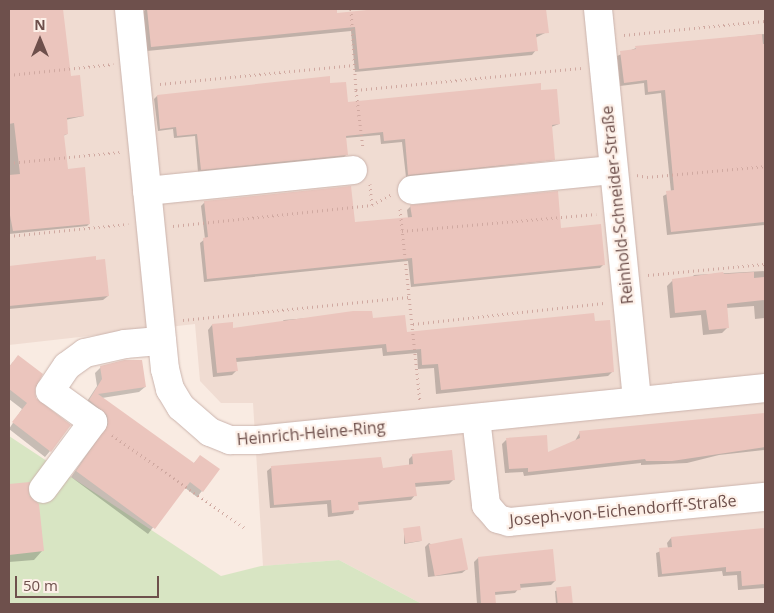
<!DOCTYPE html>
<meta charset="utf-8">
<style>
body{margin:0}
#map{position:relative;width:774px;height:613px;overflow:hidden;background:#f9ebe2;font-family:"Open Sans",sans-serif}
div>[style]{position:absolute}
.residential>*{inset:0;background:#f0dcd2}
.green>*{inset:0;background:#d8e5c3}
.shadow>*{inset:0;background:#0003}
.building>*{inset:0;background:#ebc5bd;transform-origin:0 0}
.path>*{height:3px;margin-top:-1.5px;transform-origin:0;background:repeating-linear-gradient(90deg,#d0a9a1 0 1px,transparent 0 5px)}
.roads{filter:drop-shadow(0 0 1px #cbb4ad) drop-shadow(0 0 1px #cbb4ad)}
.minor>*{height:28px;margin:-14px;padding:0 14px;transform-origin:14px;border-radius:14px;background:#fff}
span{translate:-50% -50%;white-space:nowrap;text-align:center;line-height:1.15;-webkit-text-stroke:4.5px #fdf0e8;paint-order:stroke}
.street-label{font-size:16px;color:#6e504c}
.frame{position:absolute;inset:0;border:10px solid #6e504c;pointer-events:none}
.north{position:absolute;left:15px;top:15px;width:50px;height:50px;-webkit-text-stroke:4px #fdf0e8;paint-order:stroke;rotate:0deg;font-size:14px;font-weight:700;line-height:20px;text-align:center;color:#6e504c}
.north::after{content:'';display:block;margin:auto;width:18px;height:22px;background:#6e504c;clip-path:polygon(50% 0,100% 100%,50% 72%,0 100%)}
.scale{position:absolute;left:15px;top:576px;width:144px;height:22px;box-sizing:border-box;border:2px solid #6e504c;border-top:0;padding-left:6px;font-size:15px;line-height:18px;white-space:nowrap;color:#6e504c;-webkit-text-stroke:4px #fdf0e8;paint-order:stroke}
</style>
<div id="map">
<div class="residential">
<div style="clip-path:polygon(9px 9px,765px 9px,765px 604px,422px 604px,339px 560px,263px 566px,253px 403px,221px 403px,200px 381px,195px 324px,9px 345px)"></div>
</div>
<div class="green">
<div style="clip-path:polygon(9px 436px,221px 576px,261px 566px,339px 560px,422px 604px,9px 604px)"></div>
</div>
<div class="shadow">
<div style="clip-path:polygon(9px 9px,62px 9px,70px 78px,83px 116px,65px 120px,67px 134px,63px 136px,67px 170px,89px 224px,87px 226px,9px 234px)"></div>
<div style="clip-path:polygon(146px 9px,336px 9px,336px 14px,390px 9px,545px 9px,547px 32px,535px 38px,536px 50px,532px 55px,355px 72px,351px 31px,147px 51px,143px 12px)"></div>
<div style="clip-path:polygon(765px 34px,765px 225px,667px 235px,663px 196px,671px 192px,661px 93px,645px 95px,644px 83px,620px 86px,617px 56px,636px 48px)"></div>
<div style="clip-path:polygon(329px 85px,347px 103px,540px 92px,559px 124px,551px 127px,554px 160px,406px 177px,402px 142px,381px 144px,380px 135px,345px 138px,347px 154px,344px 157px,198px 172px,195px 136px,174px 138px,173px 129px,158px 131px,154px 99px,157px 96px)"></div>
<div style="clip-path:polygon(205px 202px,354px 224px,408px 218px,407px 210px,411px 206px,604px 264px,600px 268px,411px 287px,408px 261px,204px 282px,200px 243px,205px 239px,201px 206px)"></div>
<div style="clip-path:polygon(95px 257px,108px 296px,103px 300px,9px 309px,9px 267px)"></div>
<div style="clip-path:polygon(765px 271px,765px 318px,755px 319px,754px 306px,726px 308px,728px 327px,722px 333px,703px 335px,701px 315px,670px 318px,667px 286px,673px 280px,691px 279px,694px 275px)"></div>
<div style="clip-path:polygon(371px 313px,372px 320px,406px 333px,593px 322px,613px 371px,608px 376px,436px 394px,434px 368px,418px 369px,417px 353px,383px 356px,382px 348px,236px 362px,237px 370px,232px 375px,213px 377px,208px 330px,212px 325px,232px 329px,279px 324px,284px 320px)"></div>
<div style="clip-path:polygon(13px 362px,33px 389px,50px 451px,45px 457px,9px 429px,22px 409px,9px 399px,9px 367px)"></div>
<div style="clip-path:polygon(101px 367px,145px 387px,139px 392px,102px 398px,193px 464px,200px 457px,202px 491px,197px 497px,184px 487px,148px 534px,71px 477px,103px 431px,84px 406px,97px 386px,95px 373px)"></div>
<div style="clip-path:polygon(765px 414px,765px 450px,719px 455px,687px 463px,641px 465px,641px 463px,524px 476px,523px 472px,505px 473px,502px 444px,506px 440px,547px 454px,575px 441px,580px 432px)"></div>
<div style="clip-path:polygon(413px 455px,454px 479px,449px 484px,414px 487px,415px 495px,411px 500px,357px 505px,353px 514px,328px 517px,327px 504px,270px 508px,267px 471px,272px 467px,381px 469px,409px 466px,409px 459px)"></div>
<div style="clip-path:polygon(28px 483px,27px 495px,42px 551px,34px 560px,9px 562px,9px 485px)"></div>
<div style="clip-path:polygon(404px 529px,421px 541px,404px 544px)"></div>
<div style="clip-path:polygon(765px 529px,764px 588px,738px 590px,737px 575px,723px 576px,722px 571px,658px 577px,656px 553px,668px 548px,667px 543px,671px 538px)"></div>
<div style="clip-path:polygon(429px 543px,467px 569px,462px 573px,428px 577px,425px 547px)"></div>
<div style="clip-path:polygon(478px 558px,555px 581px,551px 585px,519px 588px,515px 593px,494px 595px,495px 604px,477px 604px,474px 562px)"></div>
<div style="clip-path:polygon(570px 588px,572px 604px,556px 604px,555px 591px)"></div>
</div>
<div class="building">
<div style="clip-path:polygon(9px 9px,63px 9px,71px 76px,80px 75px,84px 116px,67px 118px,68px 134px,64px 135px,68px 169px,85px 167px,90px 224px,13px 231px,9px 210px,9px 175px,20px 174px,14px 123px,9px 124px)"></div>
<div style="clip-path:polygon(147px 9px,337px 9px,337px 13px,377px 9px,546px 9px,549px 33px,536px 34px,538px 51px,359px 69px,355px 27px,151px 47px)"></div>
<div style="clip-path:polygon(762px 34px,763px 44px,765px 44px,765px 222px,671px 232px,666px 191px,674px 190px,665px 90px,648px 92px,647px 80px,624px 83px,620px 51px,636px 49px,635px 46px)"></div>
<div style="clip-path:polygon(330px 76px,330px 83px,346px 82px,348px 102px,541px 83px,541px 90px,557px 89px,560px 124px,552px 125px,555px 160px,408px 175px,405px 139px,384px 141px,383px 132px,346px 136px,348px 155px,201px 170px,197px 134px,177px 136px,176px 127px,160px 129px,157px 95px)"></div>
<div style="clip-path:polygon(351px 186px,355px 222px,412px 217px,410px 205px,558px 191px,561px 228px,601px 224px,605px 265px,414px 284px,412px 258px,207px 279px,203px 238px,208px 237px,204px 201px)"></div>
<div style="clip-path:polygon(96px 256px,96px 260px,105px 259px,109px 296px,9px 306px,9px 266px)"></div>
<div style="clip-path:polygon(723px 272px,724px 274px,754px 272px,754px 278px,765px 277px,765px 300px,727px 304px,729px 328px,709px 330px,706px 310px,675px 313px,672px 279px)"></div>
<div style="clip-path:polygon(353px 311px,372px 311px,373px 318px,405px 315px,407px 332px,594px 313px,595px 321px,610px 320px,614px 372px,441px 390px,438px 364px,422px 365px,421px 349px,387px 352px,386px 344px,236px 358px,238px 371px,217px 373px,212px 324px,233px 322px,233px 328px)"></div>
<div style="clip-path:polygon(18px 355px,43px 374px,35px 389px,36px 398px,71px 425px,51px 452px,12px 422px,27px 403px,9px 389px,9px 367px)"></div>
<div style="clip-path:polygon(124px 360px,142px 360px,146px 387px,98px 394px,194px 463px,200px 455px,220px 469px,203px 492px,190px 482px,155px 529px,76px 471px,108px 424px,107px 415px,89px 400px,102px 379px,100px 366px)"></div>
<div style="clip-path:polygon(765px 413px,765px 447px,672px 461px,646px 461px,645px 459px,528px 472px,528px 468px,509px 469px,506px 438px,547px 435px,548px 452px,580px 438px,579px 431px)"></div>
<div style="clip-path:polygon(452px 450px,455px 480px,415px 483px,417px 496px,358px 502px,359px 510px,332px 513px,331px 500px,274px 505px,271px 466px,381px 457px,383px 468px,413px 464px,412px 454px)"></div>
<div style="clip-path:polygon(30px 482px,29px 495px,39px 504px,44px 551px,9px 555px,9px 484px)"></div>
<div style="left:420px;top:526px;width:15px;height:17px;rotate:82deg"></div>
<div style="clip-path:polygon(765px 528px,765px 584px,742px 586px,741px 571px,726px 572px,726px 567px,662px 574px,659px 548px,672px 547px,671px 537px)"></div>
<div style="left:462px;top:538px;width:32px;height:34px;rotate:79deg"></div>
<div style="clip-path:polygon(553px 549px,556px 581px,520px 584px,521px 590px,495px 592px,496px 604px,481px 604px,478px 557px)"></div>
<div style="left:571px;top:586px;width:18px;height:15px;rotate:84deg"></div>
</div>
<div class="path">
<div style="left:351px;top:9px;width:81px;rotate:86.5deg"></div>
<div style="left:356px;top:90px;width:226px;rotate:-5.6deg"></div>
<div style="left:624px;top:35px;width:142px;rotate:-5.7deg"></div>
<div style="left:9px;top:75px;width:105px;rotate:-6deg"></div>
<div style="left:160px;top:84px;width:195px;rotate:-5.6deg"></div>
<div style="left:356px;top:90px;width:59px;rotate:83.2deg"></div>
<div style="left:9px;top:163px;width:112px;rotate:-5.7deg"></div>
<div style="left:637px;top:175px;width:10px;rotate:11deg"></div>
<div style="left:647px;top:177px;width:119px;rotate:-5.3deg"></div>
<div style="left:370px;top:184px;width:21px;rotate:85deg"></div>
<div style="left:372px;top:205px;width:21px;rotate:-29deg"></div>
<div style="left:400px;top:209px;width:194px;rotate:84.1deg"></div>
<div style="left:173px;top:226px;width:200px;rotate:-6deg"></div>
<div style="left:402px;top:231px;width:195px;rotate:-5deg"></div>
<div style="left:9px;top:236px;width:120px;rotate:-5.8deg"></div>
<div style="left:648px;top:275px;width:118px;rotate:-5.4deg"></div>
<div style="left:183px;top:320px;width:229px;rotate:-5.8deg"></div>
<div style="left:413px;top:324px;width:192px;rotate:-6.3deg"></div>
<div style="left:112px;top:435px;width:164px;rotate:35deg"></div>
</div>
<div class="roads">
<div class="minor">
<div style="left:129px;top:9px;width:362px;rotate:84.3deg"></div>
<div style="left:165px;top:369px;width:21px;rotate:76deg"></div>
<div style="left:170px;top:389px;width:21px;rotate:59deg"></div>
<div style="left:181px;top:407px;width:38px;rotate:41deg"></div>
<div style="left:210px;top:432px;width:22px;rotate:22deg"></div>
<div style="left:230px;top:440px;width:27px"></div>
<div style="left:257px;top:440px;width:511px;rotate:-5.84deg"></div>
<div style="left:598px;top:9px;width:394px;rotate:84.3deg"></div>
<div style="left:412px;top:190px;width:201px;rotate:-5.7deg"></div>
<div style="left:147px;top:191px;width:207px;rotate:-5.8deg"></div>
<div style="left:476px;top:418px;width:88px;rotate:83.4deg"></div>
<div style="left:486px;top:505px;width:18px;rotate:49deg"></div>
<div style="left:498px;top:519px;width:11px;rotate:15deg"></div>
<div style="left:509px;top:522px;width:257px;rotate:-5.6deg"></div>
<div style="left:43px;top:489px;width:84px;rotate:-53.3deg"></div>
<div style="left:93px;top:422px;width:53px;rotate:-144.2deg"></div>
<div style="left:50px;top:391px;width:30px;rotate:-56deg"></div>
<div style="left:67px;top:366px;width:22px;rotate:-36deg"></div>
<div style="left:85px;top:353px;width:41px;rotate:-12.7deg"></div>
<div style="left:125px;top:344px;width:37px;rotate:-5deg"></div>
</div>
</div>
<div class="street-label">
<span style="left:617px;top:205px;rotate:-96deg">Reinhold-Schneider-Straße</span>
<span style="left:311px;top:433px;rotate:-5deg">Heinrich-Heine-Ring</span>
<span style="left:623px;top:510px;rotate:-5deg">Joseph-von-Eichendorff-Straße</span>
</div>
<div class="frame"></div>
<div class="north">N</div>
<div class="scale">50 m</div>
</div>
